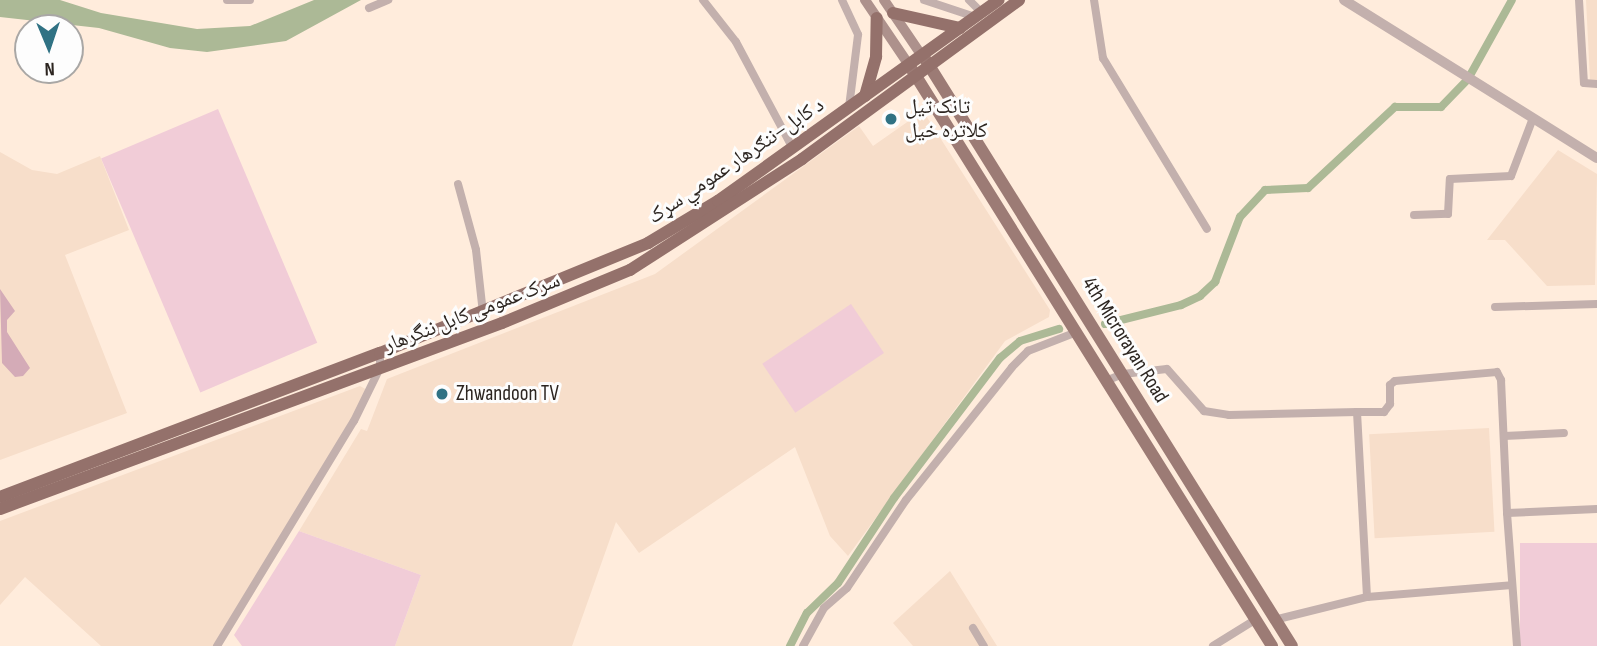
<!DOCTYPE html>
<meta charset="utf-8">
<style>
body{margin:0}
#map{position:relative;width:1597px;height:646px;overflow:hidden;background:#ffecdc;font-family:"Sofia Sans Condensed","Noto Naskh Arabic",sans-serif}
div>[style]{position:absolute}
.built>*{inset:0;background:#f7deca;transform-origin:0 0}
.green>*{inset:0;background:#f1ccd7;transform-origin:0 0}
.forest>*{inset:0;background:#d4abb7}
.water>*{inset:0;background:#acb996}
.canal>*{height:8px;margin:-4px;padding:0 4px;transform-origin:4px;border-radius:4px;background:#acb996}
.minor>*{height:8px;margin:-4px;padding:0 4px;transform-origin:4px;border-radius:4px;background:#c3b0ad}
.tertiary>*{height:10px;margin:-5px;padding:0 5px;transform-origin:5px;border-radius:5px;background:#c3b0ad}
.secondary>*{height:10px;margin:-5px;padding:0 5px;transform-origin:5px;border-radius:5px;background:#ad918c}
.primary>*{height:12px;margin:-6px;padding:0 6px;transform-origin:6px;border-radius:6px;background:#9c7b75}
.trunk>*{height:12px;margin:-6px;padding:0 6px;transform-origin:6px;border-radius:6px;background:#94716b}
.dots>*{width:19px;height:19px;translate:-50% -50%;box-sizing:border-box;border:4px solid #fdfdfd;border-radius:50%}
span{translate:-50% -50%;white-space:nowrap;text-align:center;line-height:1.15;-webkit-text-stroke:6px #fdfdfd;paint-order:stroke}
.poi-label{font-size:21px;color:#2c2520}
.left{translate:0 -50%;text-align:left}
.street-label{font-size:21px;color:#2c2520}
.north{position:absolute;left:14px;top:14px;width:70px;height:70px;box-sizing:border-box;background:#fdfdfd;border:2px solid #a9a7a5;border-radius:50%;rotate:178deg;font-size:19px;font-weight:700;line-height:28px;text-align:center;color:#2c2520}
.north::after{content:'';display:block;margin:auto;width:24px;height:32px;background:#307284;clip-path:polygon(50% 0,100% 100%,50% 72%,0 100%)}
</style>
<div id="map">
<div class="built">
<div style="clip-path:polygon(1586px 0,1597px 0,1597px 80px,1590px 80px)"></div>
<div style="clip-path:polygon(923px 111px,1050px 310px,1049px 317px,1005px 341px,848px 556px,830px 536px,795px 447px,639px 553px,616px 522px,572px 646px,395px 646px,421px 575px,299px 531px,361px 429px,367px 431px,387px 379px,655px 274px,859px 126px,873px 146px)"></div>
<div style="clip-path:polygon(1558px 150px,1597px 174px,1595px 285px,1547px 286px,1505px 240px,1487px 240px)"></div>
<div style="clip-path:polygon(0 152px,32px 170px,57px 174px,100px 156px,129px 230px,65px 255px,127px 413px,0 460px)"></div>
<div style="clip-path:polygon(360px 386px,369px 391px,217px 646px,101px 646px,25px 577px,0 605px,0 521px)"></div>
<div style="left:1489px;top:428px;width:104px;height:120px;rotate:87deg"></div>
<div style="clip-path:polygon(950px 571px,997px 646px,913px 646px,893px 623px)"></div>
</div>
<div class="green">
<div style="left:218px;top:109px;width:254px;height:127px;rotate:67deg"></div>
<div style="left:851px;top:304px;width:59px;height:107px;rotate:56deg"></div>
<div style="clip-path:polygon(299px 531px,421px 575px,395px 646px,242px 646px,234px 635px)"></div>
<div style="left:1597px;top:543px;width:103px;height:77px;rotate:90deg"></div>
</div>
<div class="forest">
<div style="clip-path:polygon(0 289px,15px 311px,7px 320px,7px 332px,30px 368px,23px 376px,15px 377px,2px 363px)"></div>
</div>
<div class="water">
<div style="clip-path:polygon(0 0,60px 0,101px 13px,197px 29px,250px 26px,314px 0,361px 0,286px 41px,207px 52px,170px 48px,99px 28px,0 17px)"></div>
</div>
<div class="canal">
<div style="left:1105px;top:324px;width:78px;rotate:-14deg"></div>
<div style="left:1181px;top:305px;width:21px;rotate:-25deg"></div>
<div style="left:1200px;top:296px;width:21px;rotate:-43deg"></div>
<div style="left:1215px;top:282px;width:70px;rotate:-69deg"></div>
<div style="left:1240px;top:217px;width:37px;rotate:-47deg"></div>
<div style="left:1265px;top:190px;width:43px;rotate:-2.7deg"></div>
<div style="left:1308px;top:188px;width:119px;rotate:-43deg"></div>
<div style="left:1395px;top:107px;width:46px"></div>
<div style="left:1441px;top:107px;width:39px;rotate:-46deg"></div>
<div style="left:1468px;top:79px;width:90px;rotate:-60.9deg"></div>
<div style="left:790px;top:646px;width:37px;rotate:-63deg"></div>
<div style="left:807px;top:613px;width:43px;rotate:-44.1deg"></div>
<div style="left:838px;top:583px;width:102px;rotate:-56.6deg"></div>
<div style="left:894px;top:498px;width:176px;rotate:-52.9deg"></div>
<div style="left:1000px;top:358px;width:26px;rotate:-40deg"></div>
<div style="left:1020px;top:341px;width:41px;rotate:-17.1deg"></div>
</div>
<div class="minor">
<div style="left:227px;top:0;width:23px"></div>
<div style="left:703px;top:0;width:53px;rotate:51.8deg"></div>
<div style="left:736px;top:42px;width:119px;rotate:61.9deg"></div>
<div style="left:842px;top:0;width:38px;rotate:65deg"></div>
<div style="left:858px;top:35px;width:73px;rotate:97.1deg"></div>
<div style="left:924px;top:0;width:54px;rotate:18.4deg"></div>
<div style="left:969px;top:0;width:17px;rotate:45deg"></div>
<div style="left:1094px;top:0;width:59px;rotate:81.2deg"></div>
<div style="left:1103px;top:58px;width:200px;rotate:58.7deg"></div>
<div style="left:1579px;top:0;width:83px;rotate:86.6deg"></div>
<div style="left:1584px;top:83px;width:13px;rotate:4deg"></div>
<div style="left:369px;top:8px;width:21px;rotate:-23deg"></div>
<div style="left:458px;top:184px;width:68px;rotate:74.7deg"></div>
<div style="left:476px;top:250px;width:63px;rotate:83.7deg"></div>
<div style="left:1414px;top:215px;width:34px;rotate:-2deg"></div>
<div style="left:1448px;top:214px;width:35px;rotate:-87deg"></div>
<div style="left:1450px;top:179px;width:61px;rotate:-2.8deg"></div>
<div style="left:1511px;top:176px;width:62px;rotate:-69.2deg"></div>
<div style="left:1495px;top:307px;width:102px;rotate:-1.7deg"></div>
<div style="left:1108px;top:380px;width:16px;rotate:-22deg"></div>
<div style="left:1123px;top:374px;width:44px;rotate:-6.5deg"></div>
<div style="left:1167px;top:369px;width:56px;rotate:48.6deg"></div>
<div style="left:1204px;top:411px;width:25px;rotate:9deg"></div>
<div style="left:1229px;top:415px;width:128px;rotate:-1.3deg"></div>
<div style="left:1357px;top:412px;width:185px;rotate:86.9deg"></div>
<div style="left:1357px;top:412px;width:27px"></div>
<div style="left:1384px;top:412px;width:10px;rotate:-53deg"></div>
<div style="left:1390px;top:404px;width:19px;rotate:-90deg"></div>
<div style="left:1390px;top:385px;width:6px;rotate:-39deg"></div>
<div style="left:1395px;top:381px;width:102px;rotate:-5deg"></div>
<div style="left:1497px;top:372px;width:9px;rotate:63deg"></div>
<div style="left:1501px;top:380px;width:133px;rotate:87.4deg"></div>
<div style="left:1504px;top:436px;width:60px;rotate:-2.9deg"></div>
<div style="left:1274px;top:620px;width:96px;rotate:-13.9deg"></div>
<div style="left:1367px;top:597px;width:145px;rotate:-4.7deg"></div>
<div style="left:973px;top:628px;width:21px;rotate:59deg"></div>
<div style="left:217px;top:646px;width:263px;rotate:-58.7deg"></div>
<div style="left:354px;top:421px;width:59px;rotate:-63.9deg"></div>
<div style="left:380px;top:368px;width:15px;rotate:-90deg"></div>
<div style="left:803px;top:646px;width:43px;rotate:-61.1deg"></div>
<div style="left:824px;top:608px;width:30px;rotate:-41deg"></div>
<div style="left:847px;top:588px;width:106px;rotate:-56.2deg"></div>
<div style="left:906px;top:500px;width:170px;rotate:-51.4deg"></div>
<div style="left:1012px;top:367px;width:23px;rotate:-45deg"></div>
<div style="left:1028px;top:351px;width:53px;rotate:-21.2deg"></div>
<div style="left:1213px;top:646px;width:49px;rotate:-31.8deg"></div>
<div style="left:1517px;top:646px;width:133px;rotate:-94.3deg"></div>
<div style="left:1507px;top:513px;width:90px;rotate:-2.5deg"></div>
</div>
<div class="tertiary">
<div style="left:1344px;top:0;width:298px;rotate:32deg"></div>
</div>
<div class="secondary">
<div style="left:865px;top:0;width:78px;rotate:55.9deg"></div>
<div style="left:884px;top:0;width:68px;rotate:55.8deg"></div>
</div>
<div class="primary">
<div style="left:925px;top:59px;width:692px;rotate:57.99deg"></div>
<div style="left:909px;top:65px;width:685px;rotate:58deg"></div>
</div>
<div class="trunk">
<div style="left:893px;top:13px;width:69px;rotate:12.6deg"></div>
<div style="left:865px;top:96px;width:41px;rotate:-74.2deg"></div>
<div style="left:876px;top:57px;width:39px;rotate:-89deg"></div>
<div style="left:0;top:497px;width:406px;rotate:-20.8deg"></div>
<div style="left:380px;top:353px;width:290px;rotate:-22.3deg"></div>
<div style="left:648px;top:243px;width:82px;rotate:-31deg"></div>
<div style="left:718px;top:201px;width:345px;rotate:-35.6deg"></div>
<div style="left:0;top:509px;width:535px;rotate:-20.33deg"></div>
<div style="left:502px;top:323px;width:139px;rotate:-22.5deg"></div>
<div style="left:630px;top:270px;width:205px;rotate:-32.8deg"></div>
<div style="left:802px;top:159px;width:269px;rotate:-36.2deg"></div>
</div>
<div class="dots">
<div style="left:891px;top:119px;background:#307284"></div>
<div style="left:442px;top:394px;background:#307284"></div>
</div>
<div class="poi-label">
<span class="left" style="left:905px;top:119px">تانک تیل<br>کلاتره خیل</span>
<span class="left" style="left:456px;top:394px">Zhwandoon TV</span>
</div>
<div class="street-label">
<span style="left:736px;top:161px;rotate:-34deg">د کابل–ننګرهار عمومي سړک</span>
<span style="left:472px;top:313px;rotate:-21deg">سرک عمومی کابل ننگرهار</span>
<span style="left:1125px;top:340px;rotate:58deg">4th Microrayan Road</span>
</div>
<div class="north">N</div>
</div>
